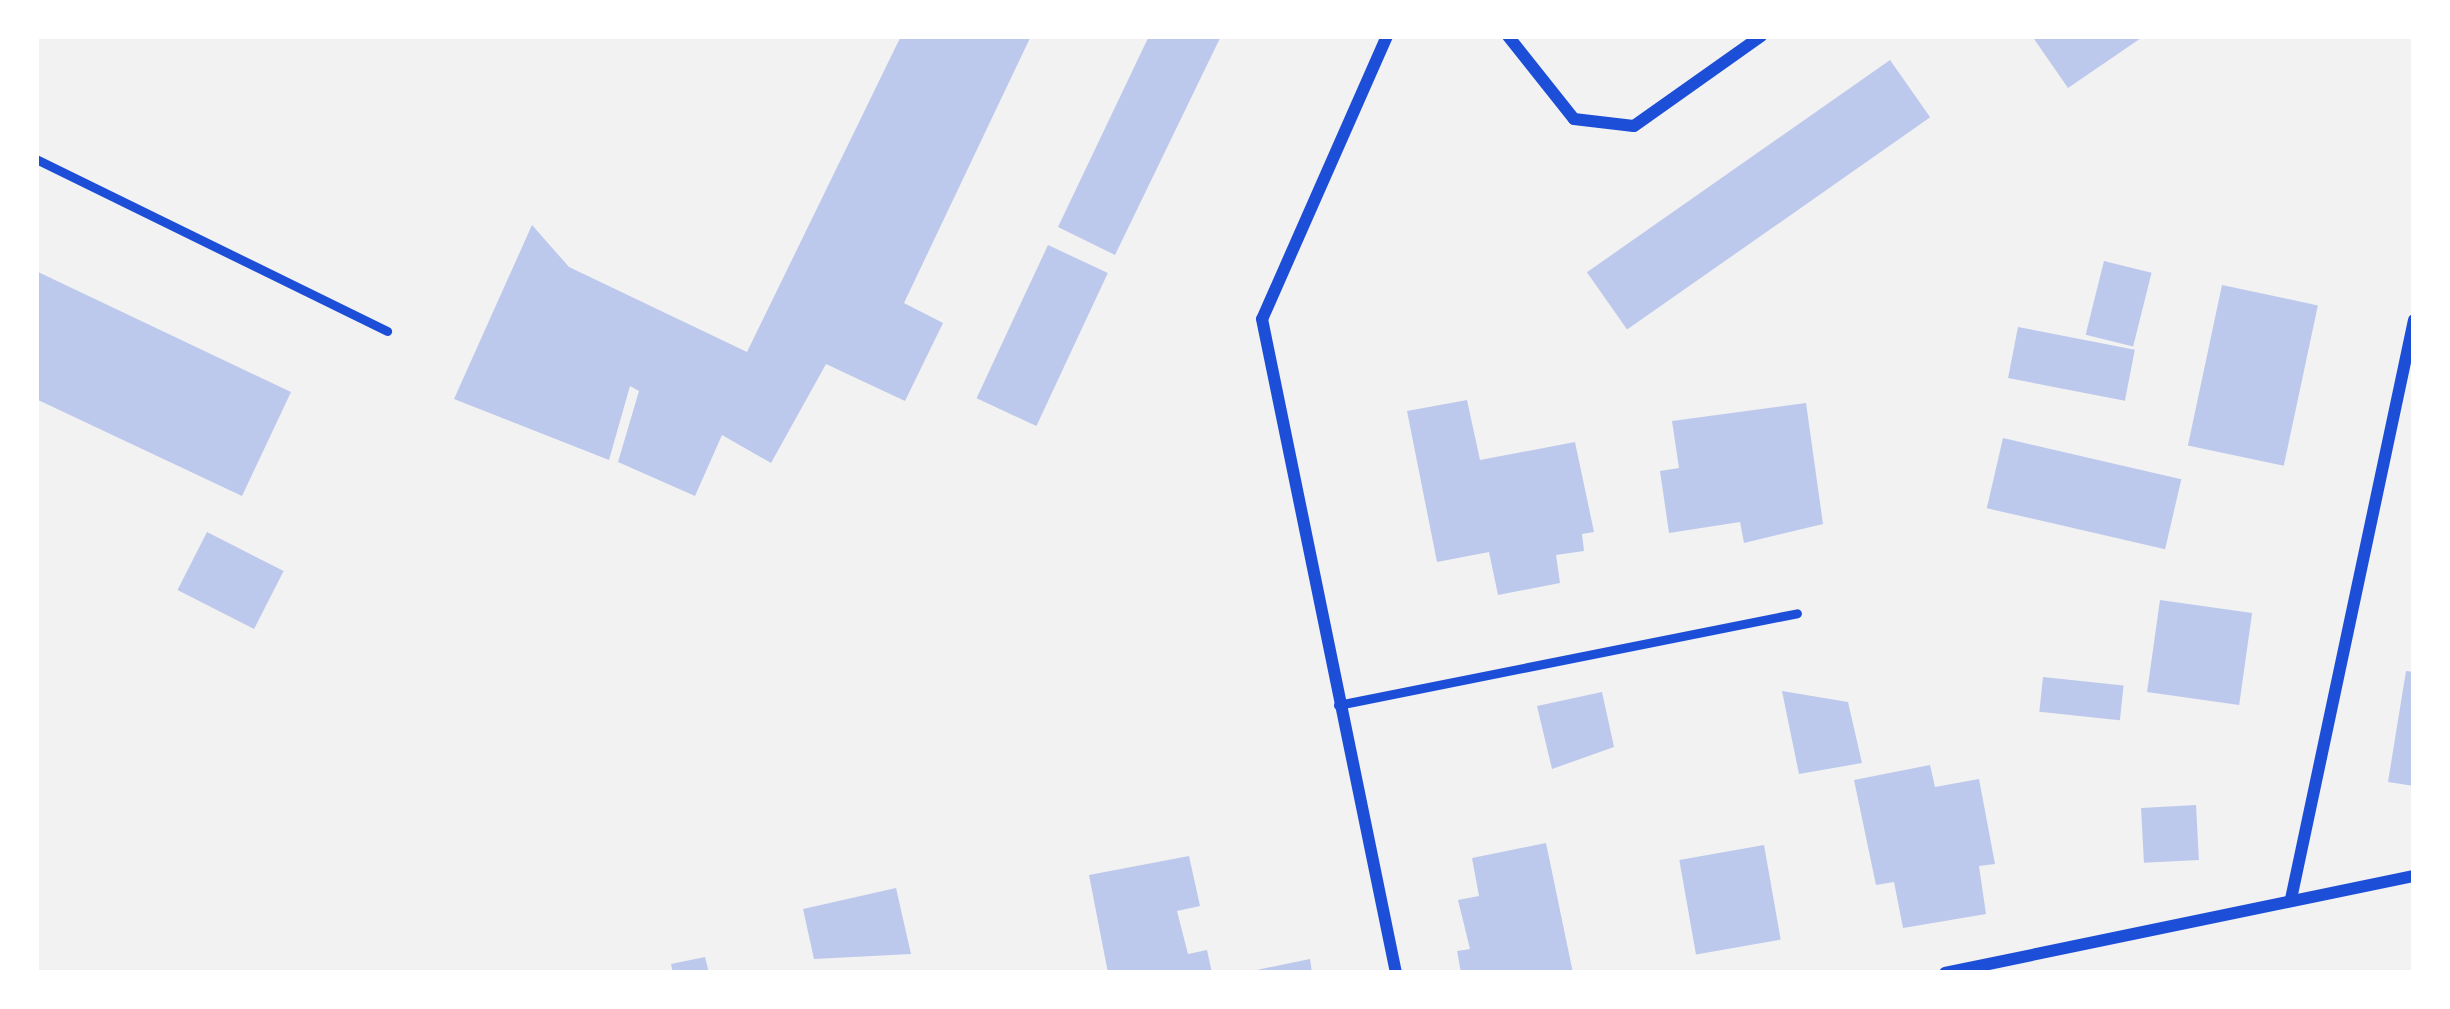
<!DOCTYPE html>
<style>
body{margin:0}
#map{position:relative;width:2450px;height:1009px;overflow:hidden;background:#f2f2f2;font-family:Montserrat,sans-serif}
div>[style]{position:absolute}
.building>*{inset:0;background:#bdc9ec;transform-origin:0 0}
.service>*{height:9px;margin:-4.5px;padding:0 4.5px;transform-origin:4.5px;border-radius:4.5px;background:#1d4ed8}
.minor>*{height:12px;margin:-6px;padding:0 6px;transform-origin:6px;border-radius:6px;background:#1d4ed8}
span{translate:-50% -50%;white-space:nowrap;text-align:center;line-height:1.15;-webkit-text-stroke:10px #fff;paint-order:stroke}
.frame{position:absolute;inset:0;border:39px solid #fff;pointer-events:none}
</style>
<div id="map">
<div class="building">
<div style="clip-path:polygon(901px 36px,1031px 36px,904px 303px,943px 323px,905px 401px,826px 364px,771px 463px,722px 435px,695px 496px,618px 462px,639px 391px,630px 386px,609px 460px,454px 399px,532px 225px,569px 267px,747px 352px)"></div>
<div style="clip-path:polygon(1149px 36px,1221px 36px,1115px 255px,1058px 227px)"></div>
<div style="clip-path:polygon(2032px 36px,2144px 36px,2068px 88px)"></div>
<div style="left:1890px;top:60px;width:70px;height:370px;rotate:55deg"></div>
<div style="left:1048px;top:245px;width:66px;height:169px;rotate:25deg"></div>
<div style="left:2104px;top:261px;width:49px;height:76px;rotate:14deg"></div>
<div style="clip-path:polygon(36px 271px,291px 392px,242px 496px,36px 399px)"></div>
<div style="left:2222px;top:285px;width:98px;height:164px;rotate:12deg"></div>
<div style="left:2018px;top:327px;width:119px;height:52px;rotate:11deg"></div>
<div style="clip-path:polygon(1467px 400px,1480px 460px,1575px 442px,1594px 532px,1582px 534px,1584px 551px,1556px 555px,1560px 583px,1498px 595px,1489px 552px,1437px 562px,1407px 411px)"></div>
<div style="clip-path:polygon(1806px 403px,1823px 524px,1744px 543px,1740px 522px,1669px 533px,1660px 471px,1679px 468px,1672px 421px)"></div>
<div style="left:2003px;top:438px;width:183px;height:72px;rotate:13deg"></div>
<div style="left:207px;top:532px;width:86px;height:65px;rotate:27deg"></div>
<div style="left:2160px;top:600px;width:93px;height:93px;rotate:8deg"></div>
<div style="clip-path:polygon(2406px 671px,2414px 672px,2414px 786px,2388px 782px)"></div>
<div style="left:2043px;top:677px;width:81px;height:35px;rotate:6deg"></div>
<div style="clip-path:polygon(1782px 691px,1848px 702px,1862px 763px,1799px 774px)"></div>
<div style="clip-path:polygon(1602px 692px,1614px 747px,1552px 769px,1537px 706px)"></div>
<div style="clip-path:polygon(1930px 765px,1935px 787px,1979px 779px,1995px 864px,1979px 866px,1986px 914px,1903px 928px,1894px 882px,1876px 885px,1854px 780px)"></div>
<div style="left:2196px;top:805px;width:55px;height:55px;rotate:87deg"></div>
<div style="clip-path:polygon(1546px 843px,1573px 973px,1461px 973px,1457px 951px,1470px 949px,1458px 900px,1479px 896px,1472px 858px)"></div>
<div style="left:1764px;top:845px;width:96px;height:86px;rotate:80deg"></div>
<div style="clip-path:polygon(1189px 856px,1200px 906px,1177px 911px,1188px 954px,1207px 950px,1212px 973px,1108px 973px,1089px 875px)"></div>
<div style="clip-path:polygon(896px 888px,911px 954px,814px 959px,803px 909px)"></div>
<div style="clip-path:polygon(705px 957px,709px 973px,673px 973px,671px 964px)"></div>
<div style="clip-path:polygon(1310px 959px,1312px 973px,1253px 973px,1252px 971px)"></div>
</div>
<div class="service">
<div style="left:36px;top:159px;width:391px;rotate:26.1deg"></div>
<div style="left:1338px;top:705px;width:468px;rotate:-11.3deg"></div>
</div>
<div class="minor">
<div style="left:1387px;top:36px;width:309px;rotate:113.8deg"></div>
<div style="left:1262px;top:319px;width:668px;rotate:78.42deg"></div>
<div style="left:1508px;top:36px;width:106px;rotate:51.5deg"></div>
<div style="left:1574px;top:119px;width:60px;rotate:6.7deg"></div>
<div style="left:1634px;top:126px;width:156px;rotate:-35.3deg"></div>
<div style="left:2291px;top:899px;width:592px;rotate:-78.01deg"></div>
<div style="left:1945px;top:973px;width:479px;rotate:-11.7deg"></div>
</div>
<div class="frame"></div>
</div>
